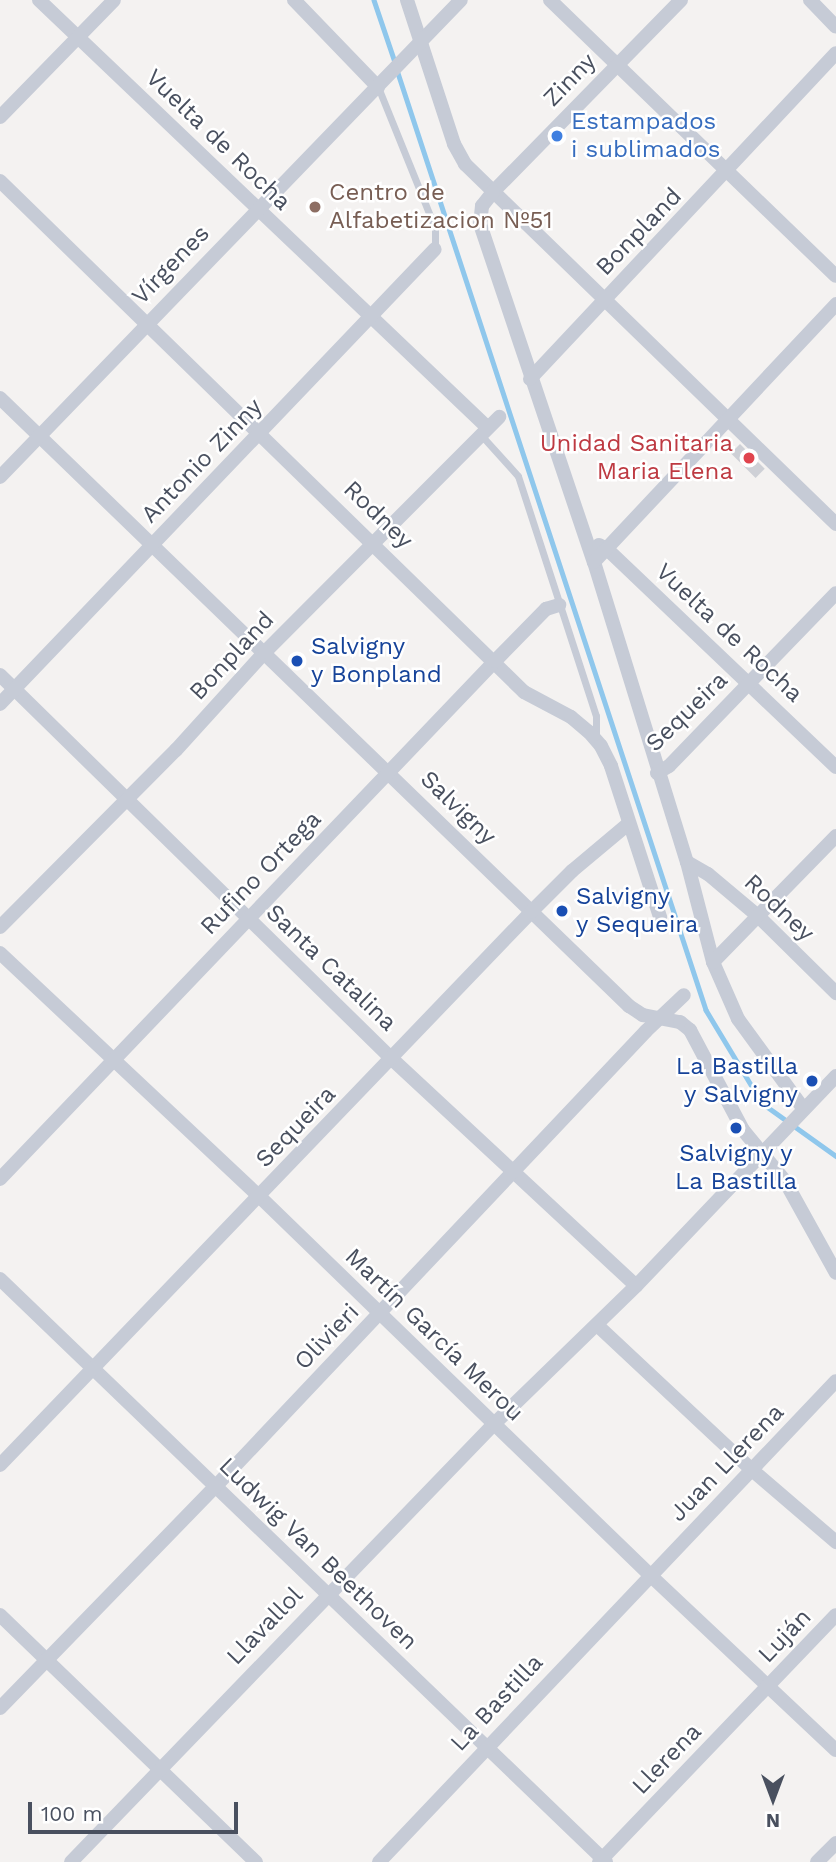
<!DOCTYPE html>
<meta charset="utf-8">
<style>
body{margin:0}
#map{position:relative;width:836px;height:1862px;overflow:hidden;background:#f4f2f1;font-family:"Work Sans",sans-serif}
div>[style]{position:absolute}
.stream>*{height:4.5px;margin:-2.25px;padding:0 2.25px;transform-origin:2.25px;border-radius:2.25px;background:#8fc7ec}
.building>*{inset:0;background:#ced0d6;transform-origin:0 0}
.service>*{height:7px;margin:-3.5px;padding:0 3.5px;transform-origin:3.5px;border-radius:3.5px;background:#c6cbd6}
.minor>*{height:14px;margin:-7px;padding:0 7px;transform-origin:7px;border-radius:7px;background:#c6cbd6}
.dots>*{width:19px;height:19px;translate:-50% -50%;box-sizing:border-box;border:4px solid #fff;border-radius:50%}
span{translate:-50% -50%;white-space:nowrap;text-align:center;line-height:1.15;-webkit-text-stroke:5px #fff;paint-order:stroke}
.street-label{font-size:24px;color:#49505f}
.shop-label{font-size:24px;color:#366cbe}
.left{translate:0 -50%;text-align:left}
.education-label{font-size:24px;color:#785e54}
.health-label{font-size:24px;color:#be3a42}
.right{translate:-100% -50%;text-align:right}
.transit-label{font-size:24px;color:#164399}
.north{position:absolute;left:738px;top:1764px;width:70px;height:70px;-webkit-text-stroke:5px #fff;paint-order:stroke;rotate:180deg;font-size:19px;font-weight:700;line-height:28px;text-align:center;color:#49505f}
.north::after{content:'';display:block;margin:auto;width:24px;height:32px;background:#49505f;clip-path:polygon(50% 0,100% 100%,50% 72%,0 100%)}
.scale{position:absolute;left:28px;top:1802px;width:210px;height:32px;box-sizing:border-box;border:4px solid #49505f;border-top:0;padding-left:9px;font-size:21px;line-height:24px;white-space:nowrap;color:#49505f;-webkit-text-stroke:5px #fff;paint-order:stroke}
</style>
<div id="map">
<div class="stream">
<div style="left:374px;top:0;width:65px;rotate:71.3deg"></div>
<div style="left:397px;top:70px;width:989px;rotate:71.8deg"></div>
<div style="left:706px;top:1010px;width:109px;rotate:58.9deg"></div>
<div style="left:762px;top:1103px;width:91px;rotate:35.6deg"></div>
</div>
<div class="building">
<div style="left:740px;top:444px;width:35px;height:13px;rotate:45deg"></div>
</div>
<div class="service">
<div style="left:378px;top:87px;width:152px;rotate:68deg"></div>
<div style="left:435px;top:228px;width:21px;rotate:90deg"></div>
<div style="left:481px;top:435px;width:55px;rotate:47.9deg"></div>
<div style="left:518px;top:476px;width:252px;rotate:72deg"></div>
<div style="left:596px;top:716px;width:23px;rotate:90deg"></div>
</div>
<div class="minor">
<div style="left:39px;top:0;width:619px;rotate:43.63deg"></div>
<div style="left:294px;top:0;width:121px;rotate:46deg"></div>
<div style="left:407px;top:0;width:151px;rotate:71.9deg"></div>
<div style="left:454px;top:144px;width:23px;rotate:61deg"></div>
<div style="left:465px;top:164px;width:517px;rotate:44.14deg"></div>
<div style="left:550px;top:0;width:397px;rotate:44deg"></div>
<div style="left:681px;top:0;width:269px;rotate:134.4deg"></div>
<div style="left:493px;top:192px;width:18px;rotate:128deg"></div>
<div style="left:482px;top:206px;width:18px;rotate:96deg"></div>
<div style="left:480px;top:224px;width:357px;rotate:71.4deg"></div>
<div style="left:594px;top:562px;width:314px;rotate:72.8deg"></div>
<div style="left:687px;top:862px;width:103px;rotate:75.4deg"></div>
<div style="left:713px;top:962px;width:62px;rotate:66.3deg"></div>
<div style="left:738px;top:1019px;width:110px;rotate:53.9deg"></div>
<div style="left:810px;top:0;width:37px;rotate:46deg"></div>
<div style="left:0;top:117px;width:163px;rotate:-45.7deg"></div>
<div style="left:0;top:181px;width:732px;rotate:44.28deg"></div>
<div style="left:524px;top:692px;width:53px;rotate:28deg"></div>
<div style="left:571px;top:717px;width:23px;rotate:40deg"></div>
<div style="left:589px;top:732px;width:18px;rotate:49deg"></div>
<div style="left:601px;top:746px;width:22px;rotate:63deg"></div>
<div style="left:611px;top:766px;width:159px;rotate:72deg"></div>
<div style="left:530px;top:379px;width:447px;rotate:-46.8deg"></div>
<div style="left:0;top:398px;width:875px;rotate:44.03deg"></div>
<div style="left:629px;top:1006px;width:17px;rotate:33deg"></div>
<div style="left:643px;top:1015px;width:38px;rotate:11deg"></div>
<div style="left:680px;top:1022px;width:13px;rotate:39deg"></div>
<div style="left:690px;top:1030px;width:113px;rotate:62.1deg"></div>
<div style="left:743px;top:1130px;width:66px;rotate:50.5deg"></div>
<div style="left:785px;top:1181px;width:105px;rotate:61deg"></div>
<div style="left:0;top:477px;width:663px;rotate:-45.98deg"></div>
<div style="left:599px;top:545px;width:9px;rotate:27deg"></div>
<div style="left:607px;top:549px;width:316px;rotate:43.6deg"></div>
<div style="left:594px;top:562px;width:354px;rotate:-46.8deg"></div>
<div style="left:0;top:675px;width:549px;rotate:44.41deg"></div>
<div style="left:392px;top:1059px;width:333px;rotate:42.9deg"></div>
<div style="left:0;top:704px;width:629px;rotate:-46.29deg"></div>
<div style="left:657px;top:773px;width:14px;rotate:-30deg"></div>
<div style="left:669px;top:766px;width:240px;rotate:-46deg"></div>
<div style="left:687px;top:862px;width:24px;rotate:30deg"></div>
<div style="left:708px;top:874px;width:65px;rotate:40deg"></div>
<div style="left:758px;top:916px;width:110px;rotate:44.6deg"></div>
<div style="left:0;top:927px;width:250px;rotate:-45.2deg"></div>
<div style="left:176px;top:750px;width:132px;rotate:-47.8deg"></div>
<div style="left:265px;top:652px;width:332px;rotate:-45.1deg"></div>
<div style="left:0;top:953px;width:357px;rotate:43.2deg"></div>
<div style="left:260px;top:1197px;width:543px;rotate:44.1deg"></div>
<div style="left:650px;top:1575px;width:255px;rotate:43.3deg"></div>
<div style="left:713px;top:962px;width:176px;rotate:-45.7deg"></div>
<div style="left:0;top:1179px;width:716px;rotate:-46.3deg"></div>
<div style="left:495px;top:661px;width:73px;rotate:-45.6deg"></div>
<div style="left:546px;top:609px;width:14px;rotate:-17deg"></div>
<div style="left:0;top:1279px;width:841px;rotate:43.89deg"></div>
<div style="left:597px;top:1325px;width:212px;rotate:43.1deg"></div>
<div style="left:752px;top:1470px;width:111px;rotate:40.6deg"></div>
<div style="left:0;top:1465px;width:767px;rotate:-46.16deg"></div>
<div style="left:531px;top:912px;width:58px;rotate:-45deg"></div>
<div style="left:572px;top:871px;width:73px;rotate:-40deg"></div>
<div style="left:0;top:1615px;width:356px;rotate:44deg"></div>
<div style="left:0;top:1708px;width:308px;rotate:-45.8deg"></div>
<div style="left:215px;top:1487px;width:627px;rotate:-46.61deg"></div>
<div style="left:646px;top:1031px;width:52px;rotate:-43.5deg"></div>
<div style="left:71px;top:1862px;width:609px;rotate:-46deg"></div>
<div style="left:494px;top:1424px;width:198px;rotate:-44.2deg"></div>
<div style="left:636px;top:1286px;width:290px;rotate:-46.4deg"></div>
<div style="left:379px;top:1862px;width:663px;rotate:-46.47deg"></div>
<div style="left:599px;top:1862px;width:342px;rotate:-46.2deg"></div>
<div style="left:817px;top:1862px;width:27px;rotate:-45deg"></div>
</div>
<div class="dots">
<div style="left:557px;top:136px;background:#3f7fe0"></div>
<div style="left:315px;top:207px;background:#8d6e63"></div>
<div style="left:749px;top:458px;background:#e0444e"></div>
<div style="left:297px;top:661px;background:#1a4fb4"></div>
<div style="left:562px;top:911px;background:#1a4fb4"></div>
<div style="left:812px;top:1081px;background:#1a4fb4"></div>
<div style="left:736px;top:1128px;background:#1a4fb4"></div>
</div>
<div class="street-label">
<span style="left:570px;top:80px;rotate:-46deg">Zinny</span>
<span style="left:218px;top:140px;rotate:44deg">Vuelta de Rocha</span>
<span style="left:639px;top:232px;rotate:-46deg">Bonpland</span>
<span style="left:171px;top:265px;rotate:-46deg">Vírgenes</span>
<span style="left:202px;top:461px;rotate:-46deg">Antonio Zinny</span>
<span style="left:378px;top:515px;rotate:44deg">Rodney</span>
<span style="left:729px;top:633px;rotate:43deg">Vuelta de Rocha</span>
<span style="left:232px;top:656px;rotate:-47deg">Bonpland</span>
<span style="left:687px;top:712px;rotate:-44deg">Sequeira</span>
<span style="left:458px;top:808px;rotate:44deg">Salvigny</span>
<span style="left:261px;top:873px;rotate:-46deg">Rufino Ortega</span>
<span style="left:779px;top:908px;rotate:43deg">Rodney</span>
<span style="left:331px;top:968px;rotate:44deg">Santa Catalina</span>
<span style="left:296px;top:1127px;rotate:-46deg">Sequeira</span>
<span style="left:434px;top:1335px;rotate:44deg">Martín García Merou</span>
<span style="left:327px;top:1337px;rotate:-46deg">Olivieri</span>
<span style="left:727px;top:1463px;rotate:-46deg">Juan Llerena</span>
<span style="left:318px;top:1554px;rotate:44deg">Ludwig Van Beethoven</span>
<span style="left:265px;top:1626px;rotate:-46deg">Llavallol</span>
<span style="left:785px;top:1636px;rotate:-46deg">Luján</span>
<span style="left:497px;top:1703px;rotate:-47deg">La Bastilla</span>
<span style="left:667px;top:1759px;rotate:-46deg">Llerena</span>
</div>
<div class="shop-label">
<span class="left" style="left:571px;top:136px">Estampados<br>i sublimados</span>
</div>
<div class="education-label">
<span class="left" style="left:329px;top:207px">Centro de<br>Alfabetizacion Nº51</span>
</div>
<div class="health-label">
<span class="right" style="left:733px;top:458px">Unidad Sanitaria<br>Maria Elena</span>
</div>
<div class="transit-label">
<span class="left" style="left:311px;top:661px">Salvigny<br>y Bonpland</span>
<span class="left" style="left:576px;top:911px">Salvigny<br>y Sequeira</span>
<span class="right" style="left:798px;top:1081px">La Bastilla<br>y Salvigny</span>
<span style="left:736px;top:1168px">Salvigny y<br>La Bastilla</span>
</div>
<div class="north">N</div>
<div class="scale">100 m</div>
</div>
